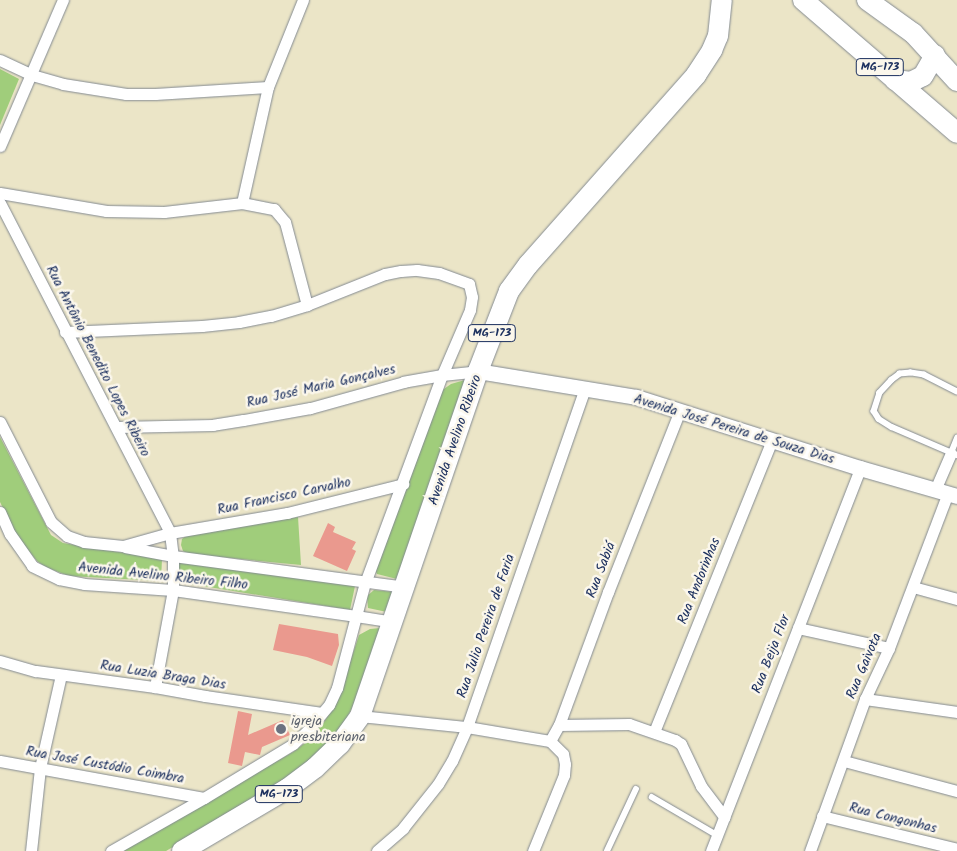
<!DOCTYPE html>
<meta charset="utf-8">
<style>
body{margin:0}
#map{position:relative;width:957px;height:851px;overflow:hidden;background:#ebe5c7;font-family:Kalam,sans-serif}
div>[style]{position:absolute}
.green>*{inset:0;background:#a0cd7b}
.building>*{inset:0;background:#ea998e}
.roads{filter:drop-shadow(0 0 1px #838a92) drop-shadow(0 0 1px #838a92)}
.lane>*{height:5.5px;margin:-2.75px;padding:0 2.75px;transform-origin:2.75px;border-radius:2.75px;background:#fff}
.street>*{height:11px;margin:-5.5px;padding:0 5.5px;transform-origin:5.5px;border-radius:5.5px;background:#fff}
.secondary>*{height:15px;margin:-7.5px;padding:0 7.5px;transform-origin:7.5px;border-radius:7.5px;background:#fff}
.highway>*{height:20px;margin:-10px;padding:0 10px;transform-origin:10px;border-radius:10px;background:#fff}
.dots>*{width:14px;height:14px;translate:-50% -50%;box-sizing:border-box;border:2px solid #fbf7ec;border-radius:50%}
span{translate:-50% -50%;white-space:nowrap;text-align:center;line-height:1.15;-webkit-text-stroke:5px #fbf7ec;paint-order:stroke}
.shield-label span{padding:1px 4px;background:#fbf7ec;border:1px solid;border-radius:4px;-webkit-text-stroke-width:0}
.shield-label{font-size:12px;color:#1b2f5e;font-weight:700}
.street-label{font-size:14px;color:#1b2f5e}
.worship-label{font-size:14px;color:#5b616d}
.left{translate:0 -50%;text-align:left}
</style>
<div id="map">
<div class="green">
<div style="clip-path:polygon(0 69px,19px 79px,0 125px)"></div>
<div style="clip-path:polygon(465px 380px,397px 579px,377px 574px,375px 570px,441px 391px,451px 384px)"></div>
<div style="clip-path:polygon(0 437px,51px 535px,63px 543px,162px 559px,161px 581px,69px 576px,45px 567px,37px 561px,17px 537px,0 502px)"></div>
<div style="clip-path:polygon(298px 517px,301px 565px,189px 554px,183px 551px,181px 545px,182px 539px,187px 535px)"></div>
<div style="clip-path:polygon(178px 561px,355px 586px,350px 610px,178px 582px)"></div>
<div style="clip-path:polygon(374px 590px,394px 592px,387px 612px,368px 608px,367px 596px)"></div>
<div style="clip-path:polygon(380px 628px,358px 697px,343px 725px,333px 738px,290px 778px,166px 851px,118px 851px,293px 752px,305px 743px,324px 722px,337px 701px,359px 635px,370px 629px)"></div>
</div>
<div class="building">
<div style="clip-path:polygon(328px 523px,335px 527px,333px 532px,356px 542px,352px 549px,356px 551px,347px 571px,313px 556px)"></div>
<div style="clip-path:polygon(279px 624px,338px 634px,339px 645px,332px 666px,307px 657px,273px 650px)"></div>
<div style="clip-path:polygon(238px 711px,252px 714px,248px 735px,283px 720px,290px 735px,262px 747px,260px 755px,245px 752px,242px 766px,228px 763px)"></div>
</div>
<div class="roads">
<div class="lane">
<div style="left:957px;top:392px;width:37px;rotate:-153deg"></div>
<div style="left:924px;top:375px;width:13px;rotate:-171deg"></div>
<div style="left:911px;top:373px;width:11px;rotate:175deg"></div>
<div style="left:900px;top:374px;width:10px;rotate:143deg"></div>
<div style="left:892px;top:380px;width:18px;rotate:133deg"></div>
<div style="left:880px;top:393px;width:19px;rotate:108deg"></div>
<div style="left:874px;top:411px;width:9px;rotate:58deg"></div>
<div style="left:879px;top:419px;width:15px;rotate:32deg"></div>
<div style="left:892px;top:427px;width:71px;rotate:23.3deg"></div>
<div style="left:951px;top:453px;width:16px;rotate:-68deg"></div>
<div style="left:652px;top:797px;width:75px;rotate:30.3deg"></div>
<div style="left:607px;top:851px;width:68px;rotate:-64.9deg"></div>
</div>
<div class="street">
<div style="left:0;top:60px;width:35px;rotate:25deg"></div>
<div style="left:32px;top:75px;width:32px;rotate:16deg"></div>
<div style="left:63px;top:84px;width:64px;rotate:9deg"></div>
<div style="left:126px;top:94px;width:29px"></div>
<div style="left:155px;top:94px;width:113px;rotate:-3.5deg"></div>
<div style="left:0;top:146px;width:159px;rotate:-66.7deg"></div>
<div style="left:0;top:193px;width:108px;rotate:9.6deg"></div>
<div style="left:106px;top:211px;width:58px;rotate:1deg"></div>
<div style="left:164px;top:212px;width:79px;rotate:-6.6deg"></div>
<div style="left:242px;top:203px;width:33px;rotate:11deg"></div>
<div style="left:274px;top:209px;width:17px;rotate:50deg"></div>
<div style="left:285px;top:222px;width:86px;rotate:75.2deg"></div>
<div style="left:0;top:203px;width:371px;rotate:62.7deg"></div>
<div style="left:170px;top:533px;width:23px;rotate:83deg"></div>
<div style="left:173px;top:556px;width:34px;rotate:90deg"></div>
<div style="left:173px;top:590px;width:99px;rotate:100.5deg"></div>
<div style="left:242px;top:203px;width:119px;rotate:-77.4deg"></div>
<div style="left:268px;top:87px;width:94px;rotate:-68.1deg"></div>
<div style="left:65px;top:332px;width:137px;rotate:-2.5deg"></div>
<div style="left:202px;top:326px;width:37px;rotate:-6deg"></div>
<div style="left:239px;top:322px;width:33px;rotate:-11deg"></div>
<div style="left:271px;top:316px;width:38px;rotate:-17deg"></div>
<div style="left:307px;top:305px;width:84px;rotate:-21.7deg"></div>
<div style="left:385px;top:274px;width:16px;rotate:-11deg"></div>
<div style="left:401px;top:271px;width:16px;rotate:-4deg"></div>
<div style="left:417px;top:270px;width:22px;rotate:8deg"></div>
<div style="left:439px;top:273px;width:32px;rotate:20deg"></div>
<div style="left:469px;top:284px;width:13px;rotate:77deg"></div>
<div style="left:472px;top:297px;width:13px;rotate:99deg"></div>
<div style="left:470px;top:310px;width:71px;rotate:113.3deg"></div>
<div style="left:442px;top:375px;width:36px;rotate:-6deg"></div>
<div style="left:0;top:422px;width:112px;rotate:63deg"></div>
<div style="left:51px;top:522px;width:21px;rotate:41deg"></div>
<div style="left:67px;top:536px;width:18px;rotate:19deg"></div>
<div style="left:84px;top:542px;width:39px;rotate:6deg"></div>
<div style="left:123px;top:546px;width:49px;rotate:-15.5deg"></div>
<div style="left:170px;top:533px;width:119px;rotate:-9.7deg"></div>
<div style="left:287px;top:513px;width:120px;rotate:-14deg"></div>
<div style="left:935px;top:490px;width:40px;rotate:-66.6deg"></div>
<div style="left:0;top:512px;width:24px;rotate:66deg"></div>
<div style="left:10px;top:534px;width:39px;rotate:55deg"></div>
<div style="left:32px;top:566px;width:30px;rotate:26deg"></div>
<div style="left:59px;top:579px;width:25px;rotate:11deg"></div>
<div style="left:84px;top:584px;width:89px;rotate:3.9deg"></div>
<div style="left:173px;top:590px;width:185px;rotate:8.1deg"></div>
<div style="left:356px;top:616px;width:34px;rotate:-75deg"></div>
<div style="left:365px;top:583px;width:222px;rotate:-69.7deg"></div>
<div style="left:442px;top:375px;width:39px;rotate:170deg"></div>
<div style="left:404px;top:382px;width:98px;rotate:164.5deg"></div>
<div style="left:310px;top:408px;width:68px;rotate:169.8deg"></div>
<div style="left:243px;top:420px;width:30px;rotate:171deg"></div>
<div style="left:213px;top:425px;width:96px;rotate:178.8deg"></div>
<div style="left:125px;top:547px;width:49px;rotate:10.6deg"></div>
<div style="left:173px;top:556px;width:235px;rotate:7.6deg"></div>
<div style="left:913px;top:587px;width:46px;rotate:15.3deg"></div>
<div style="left:798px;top:628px;width:93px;rotate:12.4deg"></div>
<div style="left:0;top:661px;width:37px;rotate:16deg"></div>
<div style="left:36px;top:671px;width:120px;rotate:7.7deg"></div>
<div style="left:155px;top:687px;width:51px;rotate:10.2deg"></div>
<div style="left:205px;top:696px;width:118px;rotate:8.3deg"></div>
<div style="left:865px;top:699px;width:93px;rotate:8deg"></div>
<div style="left:360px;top:716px;width:108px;rotate:5.9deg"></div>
<div style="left:467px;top:727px;width:84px;rotate:9.6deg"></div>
<div style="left:559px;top:725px;width:70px;rotate:-0.8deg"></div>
<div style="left:629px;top:724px;width:49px;rotate:19.2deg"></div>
<div style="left:675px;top:740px;width:7px;rotate:34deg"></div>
<div style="left:681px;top:744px;width:47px;rotate:64.5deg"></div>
<div style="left:701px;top:786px;width:39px;rotate:53deg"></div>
<div style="left:654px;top:732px;width:315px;rotate:-68deg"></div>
<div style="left:550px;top:741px;width:18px;rotate:-61deg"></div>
<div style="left:559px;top:725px;width:142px;rotate:-69.8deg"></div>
<div style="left:608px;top:592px;width:196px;rotate:-68.4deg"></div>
<div style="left:0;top:761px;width:207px;rotate:10.3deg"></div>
<div style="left:844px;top:761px;width:117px;rotate:14.9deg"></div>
<div style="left:822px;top:816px;width:139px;rotate:13.7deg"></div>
<div style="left:31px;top:851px;width:83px;rotate:-83.8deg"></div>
<div style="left:40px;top:768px;width:95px;rotate:-77.3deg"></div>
<div style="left:111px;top:851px;width:107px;rotate:-29.7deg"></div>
<div style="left:204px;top:798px;width:104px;rotate:-31.2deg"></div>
<div style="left:293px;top:744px;width:19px;rotate:-43deg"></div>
<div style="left:307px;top:731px;width:34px;rotate:-50deg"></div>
<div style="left:329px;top:705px;width:19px;rotate:-65deg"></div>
<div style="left:337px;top:688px;width:74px;rotate:-75.2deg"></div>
<div style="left:356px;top:616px;width:36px;rotate:9deg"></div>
<div style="left:377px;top:851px;width:35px;rotate:-41deg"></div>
<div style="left:403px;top:828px;width:56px;rotate:-51.5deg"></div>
<div style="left:438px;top:784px;width:27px;rotate:-59deg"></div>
<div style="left:452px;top:761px;width:37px;rotate:-66deg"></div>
<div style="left:467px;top:727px;width:358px;rotate:-70.8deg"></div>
<div style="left:533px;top:851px;width:82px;rotate:-67.8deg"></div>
<div style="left:564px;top:775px;width:11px;rotate:-85deg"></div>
<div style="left:565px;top:764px;width:10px;rotate:-101deg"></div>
<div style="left:563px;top:754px;width:18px;rotate:-135deg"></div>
<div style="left:711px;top:851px;width:411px;rotate:-68.7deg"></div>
<div style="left:810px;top:851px;width:162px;rotate:-70.1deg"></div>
<div style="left:865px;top:699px;width:56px;rotate:-64.8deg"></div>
<div style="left:889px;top:648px;width:166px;rotate:-69.2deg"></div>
</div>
<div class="secondary">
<div style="left:478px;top:371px;width:160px;rotate:9.3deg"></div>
<div style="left:636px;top:397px;width:235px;rotate:17.6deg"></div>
<div style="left:860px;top:468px;width:101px;rotate:16.1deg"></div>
</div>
<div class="highway">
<div style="left:803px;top:0;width:203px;rotate:40.8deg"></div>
<div style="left:867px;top:0;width:57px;rotate:35.7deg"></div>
<div style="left:913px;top:33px;width:65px;rotate:47.5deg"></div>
<div style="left:895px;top:80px;width:16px;rotate:7deg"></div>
<div style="left:911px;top:82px;width:13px;rotate:-27deg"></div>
<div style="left:923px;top:76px;width:24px;rotate:-60deg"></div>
<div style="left:182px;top:851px;width:122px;rotate:-30.6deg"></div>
<div style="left:287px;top:789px;width:35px;rotate:-37deg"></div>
<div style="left:315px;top:768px;width:35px;rotate:-44deg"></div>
<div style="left:340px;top:744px;width:34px;rotate:-54deg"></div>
<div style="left:360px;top:716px;width:365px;rotate:-71.1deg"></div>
<div style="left:478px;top:371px;width:86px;rotate:-68.8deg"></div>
<div style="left:509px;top:291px;width:32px;rotate:-54deg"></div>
<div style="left:528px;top:265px;width:254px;rotate:-48.5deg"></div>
<div style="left:696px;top:75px;width:30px;rotate:-57deg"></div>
<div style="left:712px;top:50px;width:15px;rotate:-67deg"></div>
<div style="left:718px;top:36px;width:36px;rotate:-84deg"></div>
</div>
</div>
<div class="dots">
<div style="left:281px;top:729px;background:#6b7280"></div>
</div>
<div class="shield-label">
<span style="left:880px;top:67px">MG-173</span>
<span style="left:492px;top:333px">MG-173</span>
<span style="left:279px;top:794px">MG-173</span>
</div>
<div class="street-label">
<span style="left:98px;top:361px;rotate:63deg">Rua Antônio Benedito Lopes Ribeiro</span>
<span style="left:321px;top:386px;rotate:-13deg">Rua José Maria Gonçalves</span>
<span style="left:734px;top:429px;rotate:17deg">Avenida José Pereira de Souza Dias</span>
<span style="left:455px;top:440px;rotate:-71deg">Avenida Avelino Ribeiro</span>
<span style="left:284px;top:496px;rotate:-12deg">Rua Francisco Carvalho</span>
<span style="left:601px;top:570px;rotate:-69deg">Rua Sabiá</span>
<span style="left:163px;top:576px;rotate:6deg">Avenida Avelino Ribeiro Filho</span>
<span style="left:699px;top:581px;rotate:-68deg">Rua Andorinhas</span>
<span style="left:486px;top:626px;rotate:-71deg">Rua Julio Pereira de Faria</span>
<span style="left:771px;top:654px;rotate:-69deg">Rua Beija Flor</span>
<span style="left:864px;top:666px;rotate:-67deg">Rua Gaivota</span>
<span style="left:163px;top:675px;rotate:9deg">Rua Luzia Braga Dias</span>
<span style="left:105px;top:765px;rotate:10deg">Rua José Custódio Coimbra</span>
<span style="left:893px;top:818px;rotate:14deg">Rua Congonhas</span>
</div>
<div class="worship-label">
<span class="left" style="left:291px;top:729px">igreja<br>presbiteriana</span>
</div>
</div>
